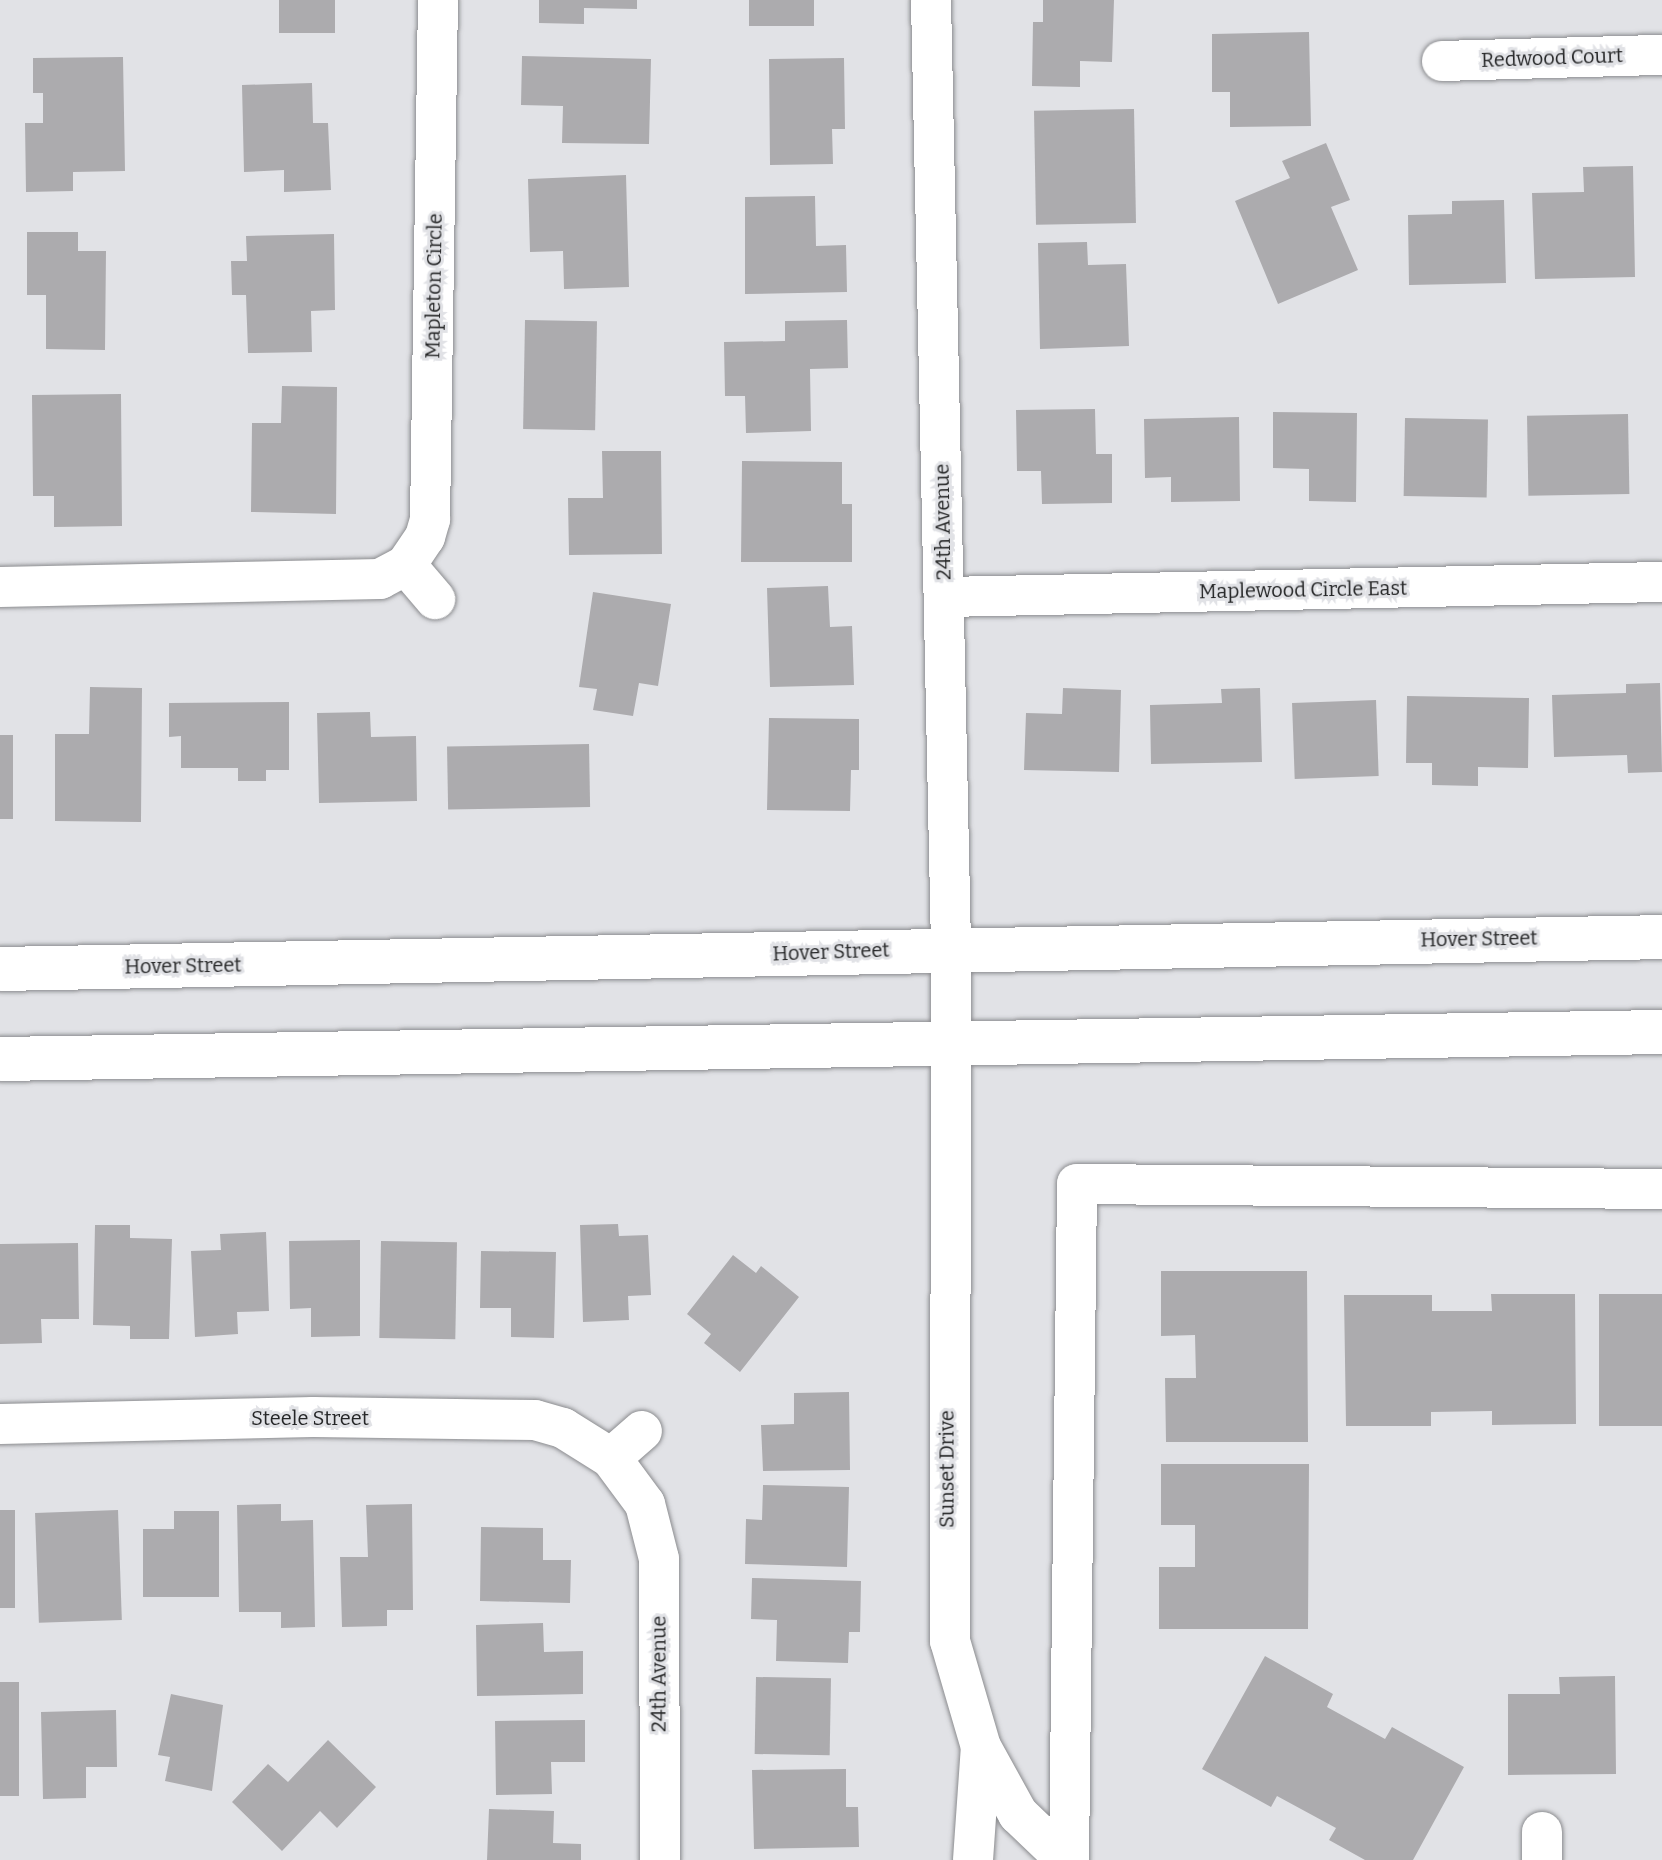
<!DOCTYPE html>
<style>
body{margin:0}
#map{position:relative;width:1662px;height:1860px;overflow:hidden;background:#e1e2e6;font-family:Bitter,serif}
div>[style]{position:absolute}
.building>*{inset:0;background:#acabae;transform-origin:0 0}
.roads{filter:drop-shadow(0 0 2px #8b8c8f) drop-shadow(0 0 2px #8b8c8f)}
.minor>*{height:40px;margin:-20px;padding:0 20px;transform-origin:20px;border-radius:20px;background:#fff}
.major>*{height:44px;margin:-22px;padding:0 22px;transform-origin:22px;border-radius:22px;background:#fff}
span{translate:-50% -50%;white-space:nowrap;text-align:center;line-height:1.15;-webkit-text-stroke:6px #e1e2e6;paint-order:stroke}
.street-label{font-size:20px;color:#252627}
</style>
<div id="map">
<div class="building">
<div style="left:279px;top:0;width:56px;height:33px"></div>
<div style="clip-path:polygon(539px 0,637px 0,637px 9px,584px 8px,584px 24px,539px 23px)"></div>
<div style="left:749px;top:0;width:65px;height:26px"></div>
<div style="clip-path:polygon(1043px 0,1114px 0,1112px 62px,1080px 61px,1080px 87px,1032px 86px,1033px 22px,1043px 22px)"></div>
<div style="clip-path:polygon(1309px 32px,1311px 126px,1230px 127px,1230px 92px,1212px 92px,1212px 34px)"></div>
<div style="clip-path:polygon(522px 56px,651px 59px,649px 144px,562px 143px,563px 106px,521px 105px)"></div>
<div style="clip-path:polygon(123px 57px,125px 171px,73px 172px,73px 191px,26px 192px,25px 123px,43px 123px,43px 93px,33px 93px,33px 58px)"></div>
<div style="clip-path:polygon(844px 58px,845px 129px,832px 129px,833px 164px,770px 165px,769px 59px)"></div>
<div style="clip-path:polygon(312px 83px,313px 123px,328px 123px,331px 190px,284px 192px,284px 170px,244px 172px,242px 85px)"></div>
<div style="left:1134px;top:109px;width:114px;height:100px;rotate:89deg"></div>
<div style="clip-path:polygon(1326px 143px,1350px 200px,1331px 207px,1358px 270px,1278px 304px,1235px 201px,1290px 178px,1282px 161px)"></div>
<div style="clip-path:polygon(1633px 166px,1635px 277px,1535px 279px,1532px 193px,1584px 192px,1583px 167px)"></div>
<div style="clip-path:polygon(626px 175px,629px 287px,564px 289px,563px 251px,530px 252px,528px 179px)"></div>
<div style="clip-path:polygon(815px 196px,816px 246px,846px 245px,847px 292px,745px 294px,745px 197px)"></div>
<div style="clip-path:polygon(1504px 200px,1506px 283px,1409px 285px,1408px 215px,1452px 214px,1452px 201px)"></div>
<div style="clip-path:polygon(27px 232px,78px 232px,78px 251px,106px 251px,105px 350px,46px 349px,46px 295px,27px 295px)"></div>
<div style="clip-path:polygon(334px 234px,335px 310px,311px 311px,312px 352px,248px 353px,246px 295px,232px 295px,231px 261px,247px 261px,246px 236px)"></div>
<div style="clip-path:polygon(1087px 242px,1088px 265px,1126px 264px,1129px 346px,1040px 349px,1038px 243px)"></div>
<div style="left:525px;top:320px;width:72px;height:109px;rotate:1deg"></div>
<div style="clip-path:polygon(847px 320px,848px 368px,810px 369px,811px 431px,746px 433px,745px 396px,725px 396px,724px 342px,785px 341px,785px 321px)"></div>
<div style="clip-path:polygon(282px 386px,337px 387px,336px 514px,251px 512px,252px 423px,281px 423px)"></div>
<div style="clip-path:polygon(121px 394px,122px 526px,54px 527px,54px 496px,33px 496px,32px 395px)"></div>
<div style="clip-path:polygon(1095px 409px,1096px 454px,1112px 454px,1112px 503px,1042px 504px,1041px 471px,1017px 471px,1016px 410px)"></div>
<div style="clip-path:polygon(1273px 412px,1357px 413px,1356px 502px,1309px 501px,1309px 469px,1273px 468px)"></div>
<div style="left:1628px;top:414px;width:80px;height:101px;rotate:89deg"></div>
<div style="clip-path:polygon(1239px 417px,1240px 501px,1171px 502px,1171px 477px,1145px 478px,1144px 419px)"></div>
<div style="left:1405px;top:418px;width:83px;height:78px;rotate:1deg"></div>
<div style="clip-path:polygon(602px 451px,661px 451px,662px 554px,569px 555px,568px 498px,603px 498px)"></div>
<div style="clip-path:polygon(742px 461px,842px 462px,842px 504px,852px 504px,852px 562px,741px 562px)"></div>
<div style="clip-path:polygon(828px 586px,830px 627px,852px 626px,854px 685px,770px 687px,767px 588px)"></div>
<div style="clip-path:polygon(593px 592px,671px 604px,658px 686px,639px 683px,633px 716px,593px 710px,597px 689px,579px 687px)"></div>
<div style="clip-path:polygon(1660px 683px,1662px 772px,1628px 773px,1627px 755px,1554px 757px,1552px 695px,1626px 693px,1626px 684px)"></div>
<div style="clip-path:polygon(90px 687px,142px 688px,141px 822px,55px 821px,55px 734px,89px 734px)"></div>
<div style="clip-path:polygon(1063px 688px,1121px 690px,1119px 772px,1024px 770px,1026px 713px,1062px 714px)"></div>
<div style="clip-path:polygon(1260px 688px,1262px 762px,1151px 764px,1150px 705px,1222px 703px,1221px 689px)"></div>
<div style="clip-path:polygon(1407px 696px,1529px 698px,1528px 768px,1478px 767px,1478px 786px,1432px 785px,1432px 763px,1406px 763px)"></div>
<div style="left:1376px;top:700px;width:76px;height:84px;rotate:88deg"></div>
<div style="clip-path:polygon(289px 702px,289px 770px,266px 770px,266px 781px,238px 781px,238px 768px,181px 768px,181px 736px,169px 737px,169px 703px)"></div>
<div style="clip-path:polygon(370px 712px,371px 737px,416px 736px,417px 801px,319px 803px,317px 713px)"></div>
<div style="clip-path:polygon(769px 718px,859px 719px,859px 770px,851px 770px,850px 811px,767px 810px)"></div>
<div style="left:0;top:735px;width:13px;height:84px"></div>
<div style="left:589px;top:744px;width:63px;height:142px;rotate:89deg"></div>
<div style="clip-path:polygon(618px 1224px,619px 1236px,648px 1235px,651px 1295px,628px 1296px,629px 1320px,583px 1322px,580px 1225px)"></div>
<div style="clip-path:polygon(95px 1225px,130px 1225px,130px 1238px,172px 1239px,169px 1339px,130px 1339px,130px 1326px,93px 1325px)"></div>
<div style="clip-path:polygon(266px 1232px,269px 1311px,237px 1312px,238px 1334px,195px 1337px,191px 1251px,221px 1250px,220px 1234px)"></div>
<div style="clip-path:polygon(360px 1240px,360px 1336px,311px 1337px,311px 1308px,290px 1309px,289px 1241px)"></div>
<div style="left:381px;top:1241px;width:76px;height:97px;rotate:1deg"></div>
<div style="clip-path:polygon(78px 1243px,79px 1319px,41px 1319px,42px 1343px,0 1344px,0 1244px)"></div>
<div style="clip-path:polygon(481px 1251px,556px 1252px,554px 1338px,511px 1337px,511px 1308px,480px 1308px)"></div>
<div style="clip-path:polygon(733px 1255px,756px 1273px,761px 1266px,799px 1297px,740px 1372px,704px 1343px,711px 1334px,687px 1314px)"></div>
<div style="clip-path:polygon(1161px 1271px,1307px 1271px,1308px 1442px,1166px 1442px,1165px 1378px,1196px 1378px,1195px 1335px,1161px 1336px)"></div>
<div style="clip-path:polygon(1491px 1294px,1575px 1294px,1576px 1424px,1492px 1425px,1492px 1411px,1431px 1412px,1431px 1426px,1346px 1426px,1344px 1295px,1432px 1295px,1432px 1311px,1492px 1311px)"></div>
<div style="left:1662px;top:1294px;width:132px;height:63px;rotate:90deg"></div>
<div style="clip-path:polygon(849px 1392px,850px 1470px,763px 1471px,761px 1425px,794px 1424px,794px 1393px)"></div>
<div style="clip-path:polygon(1161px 1464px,1309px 1464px,1308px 1629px,1159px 1629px,1159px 1567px,1195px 1567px,1195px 1525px,1161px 1525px)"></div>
<div style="clip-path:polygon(763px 1485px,849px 1487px,847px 1567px,745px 1564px,746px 1519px,762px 1520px)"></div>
<div style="clip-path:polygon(281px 1504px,281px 1521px,313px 1520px,315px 1627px,281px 1628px,281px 1612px,239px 1612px,237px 1505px)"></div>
<div style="clip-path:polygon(412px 1504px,413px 1610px,387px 1610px,387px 1626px,342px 1627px,340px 1557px,368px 1557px,366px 1505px)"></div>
<div style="left:0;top:1510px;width:15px;height:98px"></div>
<div style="left:118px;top:1510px;width:110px;height:83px;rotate:88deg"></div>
<div style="clip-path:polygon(174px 1511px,219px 1511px,219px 1597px,143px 1597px,143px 1529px,174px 1529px)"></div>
<div style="clip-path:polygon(481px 1527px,543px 1528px,543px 1560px,571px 1560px,570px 1603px,480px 1601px)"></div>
<div style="clip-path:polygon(752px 1578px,861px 1581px,860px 1632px,849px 1632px,848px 1663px,776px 1661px,777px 1620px,751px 1619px)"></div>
<div style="clip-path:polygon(543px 1623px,544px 1652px,583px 1651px,583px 1694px,477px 1696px,476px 1625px)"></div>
<div style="clip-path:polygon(1265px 1656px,1333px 1694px,1327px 1707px,1385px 1739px,1392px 1727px,1464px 1767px,1413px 1860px,1365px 1860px,1329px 1840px,1336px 1828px,1277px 1796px,1271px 1807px,1202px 1769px)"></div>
<div style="clip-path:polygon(1615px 1676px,1616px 1774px,1508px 1775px,1508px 1694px,1560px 1694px,1559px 1677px)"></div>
<div style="left:756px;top:1677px;width:75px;height:77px;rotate:1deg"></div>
<div style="left:0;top:1682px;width:19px;height:114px"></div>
<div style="clip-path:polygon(171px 1694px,223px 1705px,212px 1791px,165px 1781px,170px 1757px,158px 1755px)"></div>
<div style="clip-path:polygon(116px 1710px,117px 1767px,86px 1767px,86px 1798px,43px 1799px,41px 1712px)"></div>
<div style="clip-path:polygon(585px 1720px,585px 1762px,551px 1762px,552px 1794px,496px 1795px,495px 1721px)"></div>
<div style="clip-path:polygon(328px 1740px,376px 1787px,337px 1828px,320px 1811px,282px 1851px,232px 1802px,268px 1764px,288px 1782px)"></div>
<div style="clip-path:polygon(846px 1769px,846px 1807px,858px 1807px,859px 1847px,754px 1849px,752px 1770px)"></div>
<div style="clip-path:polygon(489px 1809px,554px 1811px,553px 1843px,581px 1844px,581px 1860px,487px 1860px)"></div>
</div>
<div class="roads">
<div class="minor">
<div style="left:931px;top:0;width:949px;rotate:88.79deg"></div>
<div style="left:951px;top:949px;width:692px;rotate:90.08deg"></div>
<div style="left:950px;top:1641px;width:110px;rotate:73.7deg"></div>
<div style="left:981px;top:1747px;width:77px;rotate:61.1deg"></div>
<div style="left:1018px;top:1814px;width:66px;rotate:43.8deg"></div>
<div style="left:1442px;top:61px;width:220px;rotate:-1.6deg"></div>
<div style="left:406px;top:565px;width:45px;rotate:49.5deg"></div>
<div style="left:0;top:587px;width:380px;rotate:-1.2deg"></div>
<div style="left:380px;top:579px;width:30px;rotate:-28deg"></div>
<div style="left:406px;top:565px;width:34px;rotate:-56deg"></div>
<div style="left:425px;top:537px;width:19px;rotate:-74deg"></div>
<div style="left:430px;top:519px;width:519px;rotate:-89.12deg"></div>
<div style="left:945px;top:597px;width:717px;rotate:-1.2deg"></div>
<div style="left:0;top:1424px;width:313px;rotate:-1.3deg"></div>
<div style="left:313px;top:1417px;width:222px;rotate:0.8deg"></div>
<div style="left:535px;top:1420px;width:29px;rotate:16deg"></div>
<div style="left:563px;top:1428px;width:57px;rotate:32deg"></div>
<div style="left:611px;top:1458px;width:57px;rotate:53.5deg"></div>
<div style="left:645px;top:1504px;width:57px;rotate:75.7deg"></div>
<div style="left:659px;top:1559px;width:301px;rotate:89.8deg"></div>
<div style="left:611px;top:1458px;width:41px;rotate:-41.1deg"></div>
<div style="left:1542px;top:1832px;width:28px;rotate:90deg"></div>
<div style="left:973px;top:1860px;width:113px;rotate:-86deg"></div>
<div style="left:1069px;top:1860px;width:676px;rotate:-89.32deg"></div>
<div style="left:1077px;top:1184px;width:585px;rotate:0.49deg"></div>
</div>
<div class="major">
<div style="left:0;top:969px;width:1662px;rotate:-1.1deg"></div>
<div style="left:0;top:1059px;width:1662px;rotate:-0.93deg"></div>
</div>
</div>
<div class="street-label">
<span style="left:1552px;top:58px;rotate:-2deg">Redwood Court</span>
<span style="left:434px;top:286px;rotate:-89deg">Mapleton Circle</span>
<span style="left:943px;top:522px;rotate:-91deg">24th Avenue</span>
<span style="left:1303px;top:590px;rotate:-1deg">Maplewood Circle East</span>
<span style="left:1479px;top:939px;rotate:-1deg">Hover Street</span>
<span style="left:831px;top:952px;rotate:-2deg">Hover Street</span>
<span style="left:183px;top:966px;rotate:-1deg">Hover Street</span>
<span style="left:310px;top:1418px">Steele Street</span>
<span style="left:947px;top:1469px;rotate:-90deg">Sunset Drive</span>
<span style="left:659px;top:1674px;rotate:-90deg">24th Avenue</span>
</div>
</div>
